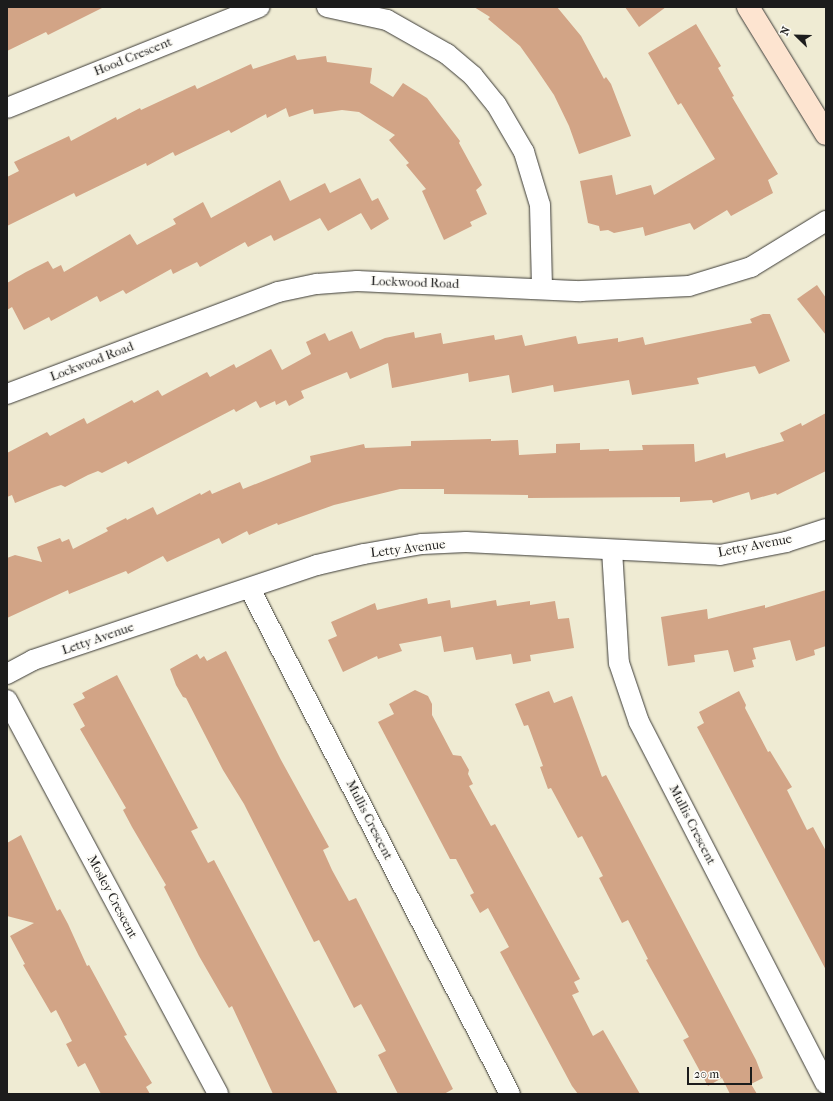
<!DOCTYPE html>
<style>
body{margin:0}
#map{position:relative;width:833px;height:1101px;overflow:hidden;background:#efebd3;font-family:"IM FELL French Canon",serif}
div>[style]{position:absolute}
.building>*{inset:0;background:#d2a486}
.roads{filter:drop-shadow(0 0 1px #3c3b37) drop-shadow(0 0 1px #3c3b37)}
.street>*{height:20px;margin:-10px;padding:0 10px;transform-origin:10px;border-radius:10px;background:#fff}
.secondary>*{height:22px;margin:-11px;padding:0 11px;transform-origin:11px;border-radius:11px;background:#fde4d0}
span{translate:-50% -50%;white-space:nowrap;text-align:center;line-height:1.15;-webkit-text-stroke:3.5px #fdfcf7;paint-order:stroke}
.street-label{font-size:13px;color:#1c1c1c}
.frame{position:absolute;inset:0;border:8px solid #1c1c1c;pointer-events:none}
.north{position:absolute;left:777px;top:16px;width:40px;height:40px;-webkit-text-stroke:3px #fdfcf7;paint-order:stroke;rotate:293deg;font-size:11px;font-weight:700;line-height:16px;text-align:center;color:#1c1c1c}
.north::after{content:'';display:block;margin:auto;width:14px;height:18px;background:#1c1c1c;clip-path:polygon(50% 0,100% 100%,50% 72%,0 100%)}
.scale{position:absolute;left:687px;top:1067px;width:65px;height:18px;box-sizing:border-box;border:2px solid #1c1c1c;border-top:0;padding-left:5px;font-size:12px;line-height:14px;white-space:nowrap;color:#1c1c1c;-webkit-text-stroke:3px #fdfcf7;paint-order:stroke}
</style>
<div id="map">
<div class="building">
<div style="clip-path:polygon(7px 7px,104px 7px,48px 35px,46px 32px,7px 51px)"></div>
<div style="clip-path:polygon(474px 7px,557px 7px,581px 36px,604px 79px,606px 77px,611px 84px,631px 136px,579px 154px,569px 126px,554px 95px,535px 67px,520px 46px,488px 19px,490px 17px)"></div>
<div style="clip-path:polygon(625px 7px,666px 7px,639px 27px)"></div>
<div style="clip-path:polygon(696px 24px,721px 66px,718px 68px,734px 96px,732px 97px,778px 174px,768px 180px,773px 193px,731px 216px,727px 210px,694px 230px,690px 223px,645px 236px,643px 227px,614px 233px,608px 230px,600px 231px,599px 226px,588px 223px,580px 181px,612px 175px,616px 195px,651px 185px,654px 195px,715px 159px,681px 103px,678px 105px,648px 53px)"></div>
<div style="clip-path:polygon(295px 55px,297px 60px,326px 56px,327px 62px,372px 68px,370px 83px,393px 97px,403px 83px,427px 98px,460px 141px,459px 143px,482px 185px,476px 190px,487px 214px,470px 222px,472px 226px,444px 240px,422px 191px,426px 189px,406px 165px,409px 163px,389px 140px,395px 135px,359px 112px,342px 110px,314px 114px,313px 109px,289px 117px,286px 108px,267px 118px,266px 114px,231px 133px,229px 130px,175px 156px,173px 152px,147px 166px,146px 163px,76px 197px,74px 193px,7px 226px,7px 177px,19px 171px,14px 162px,69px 136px,71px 141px,116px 117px,117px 120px,140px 108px,141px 110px,195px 85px,197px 89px,251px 64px,253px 69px)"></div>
<div style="clip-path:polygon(360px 178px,372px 201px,378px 198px,389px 219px,371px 230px,361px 213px,328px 231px,320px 218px,274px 241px,271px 235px,248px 247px,245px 242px,200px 267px,197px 262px,173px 274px,171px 269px,126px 294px,123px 290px,100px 302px,97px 296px,51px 321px,49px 317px,24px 330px,12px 307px,7px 310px,7px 283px,26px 272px,48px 261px,53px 269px,61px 265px,64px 272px,130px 234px,137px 245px,176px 224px,173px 219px,203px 202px,211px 218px,280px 180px,290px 201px,325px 183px,330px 193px)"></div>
<div style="clip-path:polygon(817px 285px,826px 298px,826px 335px,797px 299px)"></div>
<div style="clip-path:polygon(763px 314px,770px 314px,790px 361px,759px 374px,755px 366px,697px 378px,699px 384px,632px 395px,629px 380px,554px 392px,553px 385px,512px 393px,509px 375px,469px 382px,468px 373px,392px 388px,388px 363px,350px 379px,347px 372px,301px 391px,304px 398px,289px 406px,286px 400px,276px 405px,275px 401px,260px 408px,256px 401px,236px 412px,234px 409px,128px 464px,126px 461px,102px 473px,98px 471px,88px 475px,65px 487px,61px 485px,52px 488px,15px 503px,12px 495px,7px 497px,7px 453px,47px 432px,50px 436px,84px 418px,87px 424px,132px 400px,134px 403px,158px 390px,162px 396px,207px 372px,210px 377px,234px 364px,236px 368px,271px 349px,282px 370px,311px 354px,306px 342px,325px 333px,329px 341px,352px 331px,360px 349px,385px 338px,414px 332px,415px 338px,441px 333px,443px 344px,494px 335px,495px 340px,522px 335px,525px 346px,576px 336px,578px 344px,618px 338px,618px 342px,643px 337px,645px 345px,752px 323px,750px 319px)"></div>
<div style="clip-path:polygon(826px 413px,826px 471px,777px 495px,776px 493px,751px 500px,749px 492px,713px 503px,712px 500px,680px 502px,680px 497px,528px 498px,528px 495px,444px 494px,444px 489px,400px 489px,334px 505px,278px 525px,277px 523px,249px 535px,247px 531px,222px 544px,219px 538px,167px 562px,163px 556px,128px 574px,126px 571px,69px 594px,68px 590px,7px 618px,7px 558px,15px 555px,42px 562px,37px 547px,60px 538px,62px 542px,69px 539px,73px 549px,108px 531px,106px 528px,126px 518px,127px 520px,153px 507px,157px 515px,200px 493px,201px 495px,210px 490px,212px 494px,240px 482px,243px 489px,311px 462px,310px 456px,364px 444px,365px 448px,411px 446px,411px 441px,491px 439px,491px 441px,518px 440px,519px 455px,556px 453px,556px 444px,580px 443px,580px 450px,609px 449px,609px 451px,643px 450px,642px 445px,694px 444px,695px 462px,725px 453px,726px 458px,784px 441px,780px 433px,801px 423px,802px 426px)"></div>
<div style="clip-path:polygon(826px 590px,826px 646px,814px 650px,815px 655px,796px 661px,790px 640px,753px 648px,756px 659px,752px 660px,754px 667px,734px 672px,728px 650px,694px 655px,695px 662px,668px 666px,661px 617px,707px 609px,708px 619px,765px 605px,765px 608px)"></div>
<div style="clip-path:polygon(427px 598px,428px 604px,450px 600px,451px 608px,496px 600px,497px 606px,530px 601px,530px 605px,555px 601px,558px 619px,569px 618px,574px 648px,530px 655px,531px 661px,513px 664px,511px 654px,476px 660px,473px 647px,444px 652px,441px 636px,399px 644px,402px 651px,378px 659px,377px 656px,343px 672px,328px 640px,337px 636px,331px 622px,375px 603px,377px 610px)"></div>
<div style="clip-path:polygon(226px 651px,281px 760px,329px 847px,323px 850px,332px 870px,349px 901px,356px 898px,453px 1089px,444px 1094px,398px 1094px,378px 1055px,386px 1051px,361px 1004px,354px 1008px,319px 940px,314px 942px,244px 804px,223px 770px,186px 698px,183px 697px,176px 685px,170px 669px,197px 654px,200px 659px,204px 656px,207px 661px)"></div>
<div style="clip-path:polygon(117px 675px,198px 828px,191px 831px,208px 863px,214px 860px,338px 1094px,273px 1094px,232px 1006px,229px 1008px,199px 956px,164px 887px,166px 885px,132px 827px,123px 810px,126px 808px,80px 729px,85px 726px,73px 704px,85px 698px,82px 693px)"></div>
<div style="clip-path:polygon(415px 690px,428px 696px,432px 704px,432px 715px,453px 755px,461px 756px,469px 770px,468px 774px,473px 784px,469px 786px,491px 826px,495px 824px,580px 979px,574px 982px,579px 992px,572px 995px,593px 1036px,603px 1030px,640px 1094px,578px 1094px,572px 1086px,500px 952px,509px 947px,488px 908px,480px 913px,470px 895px,474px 893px,456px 859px,450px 859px,378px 722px,394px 714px,389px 704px)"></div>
<div style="clip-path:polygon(549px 691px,554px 703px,572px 696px,602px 777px,606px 775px,756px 1060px,763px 1078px,751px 1084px,757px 1094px,730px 1094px,722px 1078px,708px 1086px,683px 1040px,689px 1037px,646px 960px,648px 959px,628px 920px,622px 923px,599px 878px,603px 876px,582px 836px,578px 838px,551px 788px,548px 789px,540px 767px,543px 766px,528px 725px,524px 726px,515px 704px)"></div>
<div style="clip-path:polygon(739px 691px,746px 705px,745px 708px,768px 752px,770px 751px,792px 787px,787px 790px,807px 830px,813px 827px,826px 851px,826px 970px,697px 727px,704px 723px,699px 712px)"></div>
<div style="clip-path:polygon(21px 835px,57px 911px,60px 909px,68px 924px,87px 966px,89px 965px,127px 1035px,124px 1036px,152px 1083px,146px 1087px,150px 1094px,101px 1094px,85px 1063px,78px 1067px,66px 1044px,72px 1041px,56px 1010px,51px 1013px,23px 965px,25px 964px,10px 936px,34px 923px,7px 916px,7px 843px)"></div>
</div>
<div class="roads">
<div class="street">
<div style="left:327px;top:7px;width:61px;rotate:12.2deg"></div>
<div style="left:387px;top:20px;width:69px;rotate:29.5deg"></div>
<div style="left:447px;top:54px;width:34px;rotate:40deg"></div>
<div style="left:473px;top:76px;width:36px;rotate:51deg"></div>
<div style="left:496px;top:104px;width:56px;rotate:59.7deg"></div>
<div style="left:524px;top:152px;width:55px;rotate:73.2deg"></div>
<div style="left:540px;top:205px;width:83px;rotate:88.6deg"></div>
<div style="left:7px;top:108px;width:272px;rotate:-21.8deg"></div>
<div style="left:7px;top:394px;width:290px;rotate:-20.6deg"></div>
<div style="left:278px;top:292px;width:40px;rotate:-12deg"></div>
<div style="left:317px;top:284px;width:40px;rotate:-4.3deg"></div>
<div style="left:357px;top:281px;width:224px;rotate:2.6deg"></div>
<div style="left:581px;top:291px;width:108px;rotate:-2.7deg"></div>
<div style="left:689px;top:286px;width:65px;rotate:-17deg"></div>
<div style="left:751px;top:267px;width:88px;rotate:-31.5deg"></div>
<div style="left:612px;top:550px;width:113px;rotate:86.5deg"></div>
<div style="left:619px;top:663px;width:62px;rotate:71.3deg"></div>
<div style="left:639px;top:722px;width:407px;rotate:62.7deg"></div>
<div style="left:250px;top:589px;width:568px;rotate:62.76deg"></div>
<div style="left:7px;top:674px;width:30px;rotate:-28deg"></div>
<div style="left:33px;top:660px;width:299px;rotate:-18.5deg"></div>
<div style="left:317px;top:565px;width:48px;rotate:-13.2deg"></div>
<div style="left:364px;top:554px;width:59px;rotate:-9.8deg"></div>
<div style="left:422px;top:544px;width:44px;rotate:-2.6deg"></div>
<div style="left:466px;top:542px;width:254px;rotate:2.9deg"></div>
<div style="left:720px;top:555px;width:67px;rotate:-11.1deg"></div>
<div style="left:786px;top:542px;width:42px;rotate:-18deg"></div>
<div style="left:7px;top:700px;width:447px;rotate:61.8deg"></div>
</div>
<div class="secondary">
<div style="left:748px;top:7px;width:149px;rotate:58.4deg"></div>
</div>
</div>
<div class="street-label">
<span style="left:133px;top:57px;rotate:-22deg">Hood Crescent</span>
<span style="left:415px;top:283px;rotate:2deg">Lockwood Road</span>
<span style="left:92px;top:362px;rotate:-21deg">Lockwood Road</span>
<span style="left:755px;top:546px;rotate:-11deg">Letty Avenue</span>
<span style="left:408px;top:549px;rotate:-7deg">Letty Avenue</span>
<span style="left:98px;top:639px;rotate:-19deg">Letty Avenue</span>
<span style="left:369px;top:820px;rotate:63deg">Mullis Crescent</span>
<span style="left:692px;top:825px;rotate:63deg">Mullis Crescent</span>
<span style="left:112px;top:897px;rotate:62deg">Mosley Crescent</span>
</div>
<div class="frame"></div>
<div class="north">N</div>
<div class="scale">20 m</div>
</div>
